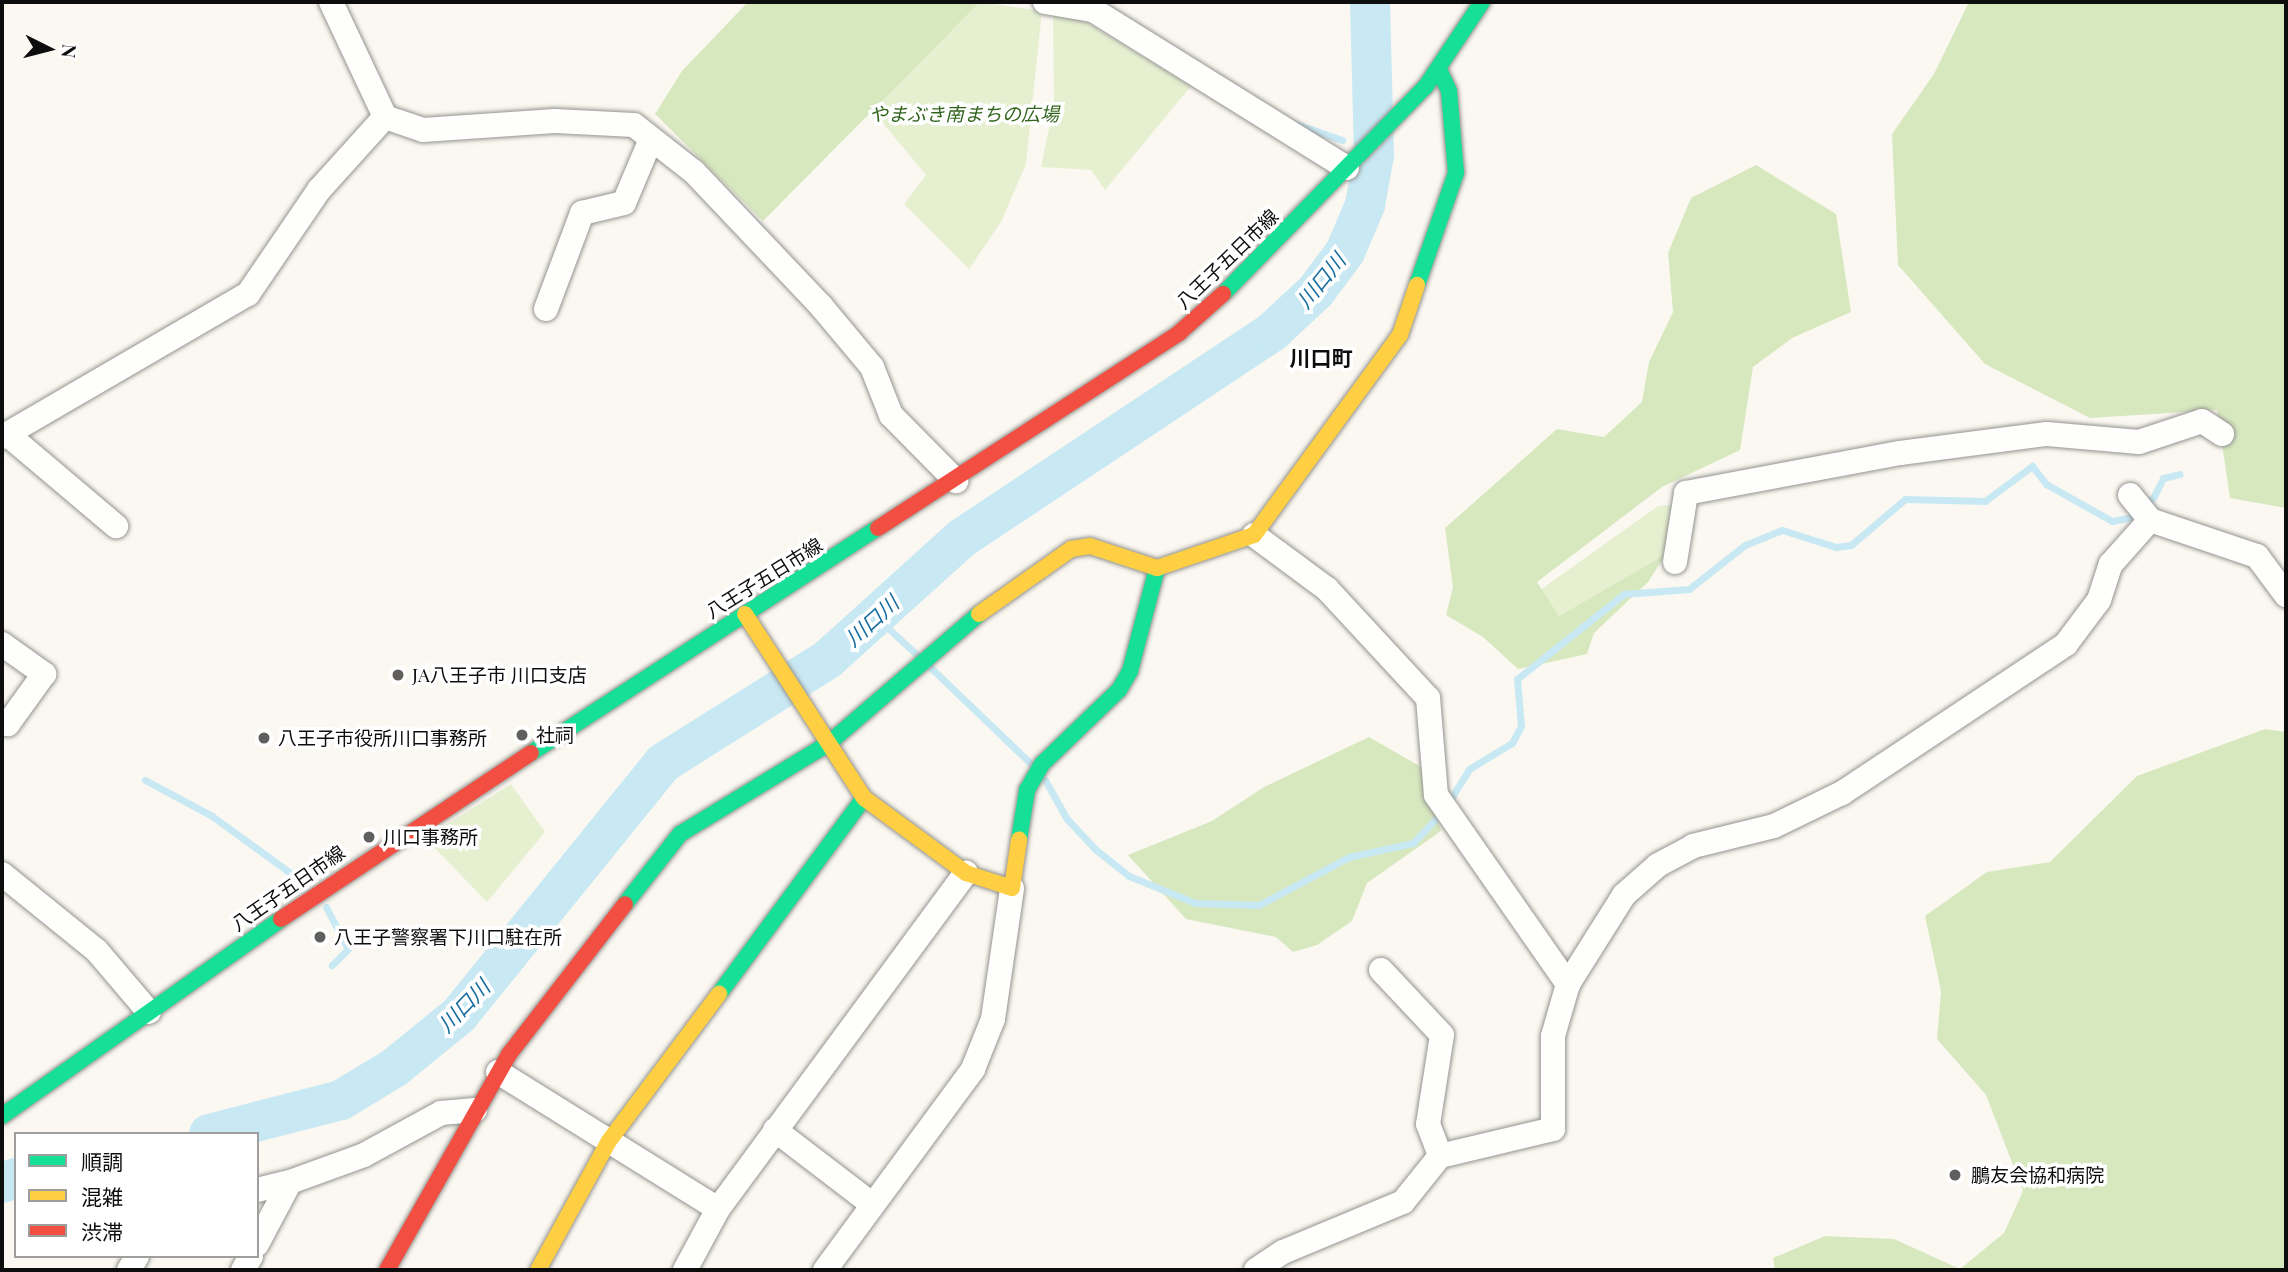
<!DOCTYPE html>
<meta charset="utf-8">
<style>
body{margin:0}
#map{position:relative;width:2288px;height:1272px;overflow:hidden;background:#fbf8f1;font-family:"Playfair Display","Noto Sans JP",serif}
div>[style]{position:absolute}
.green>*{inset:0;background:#e6f0d1}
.forest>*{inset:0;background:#d7e8bf}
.stream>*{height:7px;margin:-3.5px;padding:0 3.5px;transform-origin:3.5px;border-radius:3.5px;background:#c8e9f4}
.river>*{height:40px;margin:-20px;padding:0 20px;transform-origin:20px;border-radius:20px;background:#c8e9f4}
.roads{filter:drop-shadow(0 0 2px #949390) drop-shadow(0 0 2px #949390)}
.street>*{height:24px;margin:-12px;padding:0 12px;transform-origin:12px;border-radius:12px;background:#fefefd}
.fast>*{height:16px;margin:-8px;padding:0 8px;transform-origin:8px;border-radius:8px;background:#16e098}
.slow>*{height:16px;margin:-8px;padding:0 8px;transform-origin:8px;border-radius:8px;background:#ffcf43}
.jam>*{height:16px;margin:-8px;padding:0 8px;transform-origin:8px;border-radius:8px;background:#f24e42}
.dots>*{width:19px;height:19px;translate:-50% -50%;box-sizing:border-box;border:4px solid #fff;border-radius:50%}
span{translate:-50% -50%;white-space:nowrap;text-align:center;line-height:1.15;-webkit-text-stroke:7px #fff;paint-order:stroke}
.park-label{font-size:19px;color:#31651d;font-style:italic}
.street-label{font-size:19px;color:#0d0d0d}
.poi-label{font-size:19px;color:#0d0d0d}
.left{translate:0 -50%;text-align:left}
.water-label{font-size:21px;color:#166d9f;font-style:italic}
.neighbourhood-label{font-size:21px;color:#0d0d0d;font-weight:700}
.frame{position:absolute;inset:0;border:4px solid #0d0d0d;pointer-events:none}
.legend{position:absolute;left:14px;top:1132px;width:245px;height:126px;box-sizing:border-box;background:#fff;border:2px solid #9e9e9e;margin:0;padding:9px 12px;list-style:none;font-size:21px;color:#0d0d0d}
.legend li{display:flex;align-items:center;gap:14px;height:35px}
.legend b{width:35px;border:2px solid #9e9e9e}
.north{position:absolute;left:14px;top:14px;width:70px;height:70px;-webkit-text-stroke:5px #fff;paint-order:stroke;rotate:96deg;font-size:19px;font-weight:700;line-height:28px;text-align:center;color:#0d0d0d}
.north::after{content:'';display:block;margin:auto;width:24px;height:32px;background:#0d0d0d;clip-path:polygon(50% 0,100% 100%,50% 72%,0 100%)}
</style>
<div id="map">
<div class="green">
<div style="clip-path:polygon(980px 2px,1042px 11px,1026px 164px,1001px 222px,969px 269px,904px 204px,926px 175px,871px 109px)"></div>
<div style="clip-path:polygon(1053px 15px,1085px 22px,1191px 86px,1105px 190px,1091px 170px,1041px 167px,1054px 104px)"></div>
<div style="clip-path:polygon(1673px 505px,1666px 554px,1559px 616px,1540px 590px,1658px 506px)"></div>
<div style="clip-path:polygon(511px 784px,545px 832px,487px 902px,425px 838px)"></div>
</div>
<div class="forest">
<div style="clip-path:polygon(748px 2px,980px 2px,763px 221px,655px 114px,682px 71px)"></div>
<div style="clip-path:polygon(1969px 2px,2286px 2px,2286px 508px,2230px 498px,2217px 410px,2090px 418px,1985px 364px,1898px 265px,1892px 134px,1934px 74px)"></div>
<div style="clip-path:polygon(1756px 165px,1836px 214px,1851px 312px,1792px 338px,1753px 367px,1740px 450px,1662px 487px,1537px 582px,1559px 616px,1666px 554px,1648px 582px,1594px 633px,1587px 654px,1518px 669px,1483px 637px,1446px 615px,1453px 587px,1445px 528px,1557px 429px,1604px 437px,1642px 402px,1649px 362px,1673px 312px,1668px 253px,1691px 198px)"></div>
<div style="clip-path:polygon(2265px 729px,2286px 732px,2286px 1270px,1775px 1270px,1773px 1258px,1825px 1236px,1894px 1239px,1960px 1269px,2004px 1233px,2023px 1191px,1986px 1095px,1937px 1039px,1941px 991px,1925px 916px,1987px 872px,2050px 862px,2137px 776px)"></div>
<div style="clip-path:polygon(1369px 737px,1423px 768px,1441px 831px,1367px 883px,1352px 921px,1317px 945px,1293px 952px,1276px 937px,1186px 919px,1128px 855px,1212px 821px,1264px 787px)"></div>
</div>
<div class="stream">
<div style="left:1296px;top:124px;width:49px;rotate:19.2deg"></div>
<div style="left:875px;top:616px;width:56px;rotate:42.8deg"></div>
<div style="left:930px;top:667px;width:139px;rotate:43.8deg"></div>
<div style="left:145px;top:780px;width:76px;rotate:28.2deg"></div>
<div style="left:212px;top:816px;width:109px;rotate:36deg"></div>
<div style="left:1045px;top:780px;width:45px;rotate:60.6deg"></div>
<div style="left:1067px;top:819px;width:41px;rotate:47deg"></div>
<div style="left:1095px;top:849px;width:43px;rotate:38.5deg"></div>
<div style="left:1129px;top:876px;width:71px;rotate:22.2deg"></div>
<div style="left:1195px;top:903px;width:64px;rotate:1.8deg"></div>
<div style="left:1259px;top:905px;width:102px;rotate:-28.1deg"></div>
<div style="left:1349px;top:857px;width:66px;rotate:-12.3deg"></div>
<div style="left:1413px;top:843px;width:41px;rotate:-47deg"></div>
<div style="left:1448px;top:803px;width:40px;rotate:-58deg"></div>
<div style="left:1469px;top:769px;width:50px;rotate:-31.2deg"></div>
<div style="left:1512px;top:743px;width:19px;rotate:-62deg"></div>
<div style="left:1521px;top:726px;width:47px;rotate:-94.9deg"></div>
<div style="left:1517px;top:679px;width:137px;rotate:-38.5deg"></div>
<div style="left:1624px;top:594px;width:65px;rotate:-4.4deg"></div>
<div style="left:1689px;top:589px;width:71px;rotate:-38.2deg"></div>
<div style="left:1745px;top:545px;width:40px;rotate:-22deg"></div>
<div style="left:1782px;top:530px;width:57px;rotate:17.5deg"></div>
<div style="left:1836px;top:547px;width:15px;rotate:-8deg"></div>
<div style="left:1851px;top:545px;width:71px;rotate:-40.4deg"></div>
<div style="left:1905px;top:499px;width:80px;rotate:1.4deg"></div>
<div style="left:1985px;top:501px;width:59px;rotate:-36.7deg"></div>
<div style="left:2032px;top:466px;width:23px;rotate:52deg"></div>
<div style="left:2046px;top:484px;width:76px;rotate:29.3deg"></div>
<div style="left:2112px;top:521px;width:16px;rotate:-11deg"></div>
<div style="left:2128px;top:518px;width:32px;rotate:-39deg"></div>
<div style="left:2153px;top:498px;width:22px;rotate:-63deg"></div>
<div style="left:2163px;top:478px;width:17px;rotate:-13deg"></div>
<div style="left:326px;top:907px;width:47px;rotate:62.4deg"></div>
<div style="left:348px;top:949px;width:23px;rotate:135deg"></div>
</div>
<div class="river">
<div style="left:209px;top:1134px;width:136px;rotate:-14.4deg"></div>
<div style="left:341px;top:1100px;width:62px;rotate:-31.1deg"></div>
<div style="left:394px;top:1068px;width:84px;rotate:-39.2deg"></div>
<div style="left:459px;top:1015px;width:324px;rotate:-51deg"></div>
<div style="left:663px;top:763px;width:195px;rotate:-32.2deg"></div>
<div style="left:828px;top:659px;width:181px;rotate:-42.1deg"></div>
<div style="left:962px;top:538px;width:372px;rotate:-33.6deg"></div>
<div style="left:1272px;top:332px;width:60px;rotate:-43deg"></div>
<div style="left:1316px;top:291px;width:49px;rotate:-53.4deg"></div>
<div style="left:1345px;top:252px;width:51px;rotate:-66.9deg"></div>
<div style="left:1365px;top:205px;width:51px;rotate:-79.8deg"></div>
<div style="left:1374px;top:155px;width:153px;rotate:-91.5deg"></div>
<div style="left:2px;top:1183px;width:15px;rotate:-20deg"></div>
</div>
<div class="roads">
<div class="street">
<div style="left:331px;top:2px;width:127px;rotate:64.8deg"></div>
<div style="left:385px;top:117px;width:40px;rotate:18.9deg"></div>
<div style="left:423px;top:130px;width:132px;rotate:-3.9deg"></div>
<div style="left:555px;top:121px;width:79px;rotate:2.9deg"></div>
<div style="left:634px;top:125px;width:76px;rotate:38.1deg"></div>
<div style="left:694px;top:172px;width:185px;rotate:46.5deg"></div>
<div style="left:821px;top:306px;width:80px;rotate:50.1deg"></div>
<div style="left:872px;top:367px;width:52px;rotate:68.4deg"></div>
<div style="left:891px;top:415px;width:93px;rotate:45.4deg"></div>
<div style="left:1045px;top:2px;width:49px;rotate:9.5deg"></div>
<div style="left:1093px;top:10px;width:299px;rotate:31.9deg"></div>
<div style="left:546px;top:309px;width:103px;rotate:-69.4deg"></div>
<div style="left:582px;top:213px;width:43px;rotate:-13.4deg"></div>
<div style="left:624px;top:203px;width:69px;rotate:-67.1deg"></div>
<div style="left:7px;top:434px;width:143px;rotate:40.2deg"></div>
<div style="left:2px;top:437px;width:285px;rotate:-30.2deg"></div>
<div style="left:248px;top:294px;width:126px;rotate:-55.7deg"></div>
<div style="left:319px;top:190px;width:98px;rotate:-47.9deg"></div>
<div style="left:2130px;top:495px;width:32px;rotate:51deg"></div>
<div style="left:2150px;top:520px;width:113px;rotate:18.6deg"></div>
<div style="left:2257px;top:556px;width:49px;rotate:53.4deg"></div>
<div style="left:1254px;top:535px;width:91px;rotate:36.5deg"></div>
<div style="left:1327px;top:589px;width:149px;rotate:47.2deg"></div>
<div style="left:1428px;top:698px;width:97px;rotate:85.3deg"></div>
<div style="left:1436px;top:795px;width:231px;rotate:55.1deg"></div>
<div style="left:1675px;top:562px;width:70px;rotate:-80.9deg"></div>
<div style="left:1686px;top:493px;width:218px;rotate:-10.6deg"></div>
<div style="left:1900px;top:453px;width:148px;rotate:-7.4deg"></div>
<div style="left:2047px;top:434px;width:92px;rotate:5deg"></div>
<div style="left:2139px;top:442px;width:66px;rotate:-18.4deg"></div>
<div style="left:2202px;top:421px;width:24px;rotate:33deg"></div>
<div style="left:2px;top:644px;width:52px;rotate:35.5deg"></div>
<div style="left:44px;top:674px;width:62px;rotate:125.8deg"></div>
<div style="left:8px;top:724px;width:7px;rotate:-146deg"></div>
<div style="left:2px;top:874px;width:122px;rotate:39deg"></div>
<div style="left:97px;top:951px;width:80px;rotate:49.6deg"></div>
<div style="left:1381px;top:970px;width:89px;rotate:46.8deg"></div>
<div style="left:1442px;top:1035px;width:90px;rotate:98.9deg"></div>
<div style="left:1428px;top:1124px;width:34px;rotate:69deg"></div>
<div style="left:498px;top:1072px;width:259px;rotate:31.9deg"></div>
<div style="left:775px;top:1130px;width:123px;rotate:37.4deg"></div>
<div style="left:257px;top:1190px;width:34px;rotate:-14deg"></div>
<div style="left:257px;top:1244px;width:70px;rotate:-62deg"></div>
<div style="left:290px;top:1182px;width:79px;rotate:-20deg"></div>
<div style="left:364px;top:1155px;width:88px;rotate:-28.6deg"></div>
<div style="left:441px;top:1113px;width:34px;rotate:-5deg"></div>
<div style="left:129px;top:1270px;width:16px;rotate:-60deg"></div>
<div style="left:243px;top:1270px;width:16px;rotate:-60deg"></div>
<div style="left:685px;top:1270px;width:69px;rotate:-61.6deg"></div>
<div style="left:718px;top:1209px;width:418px;rotate:-53.6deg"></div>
<div style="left:825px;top:1270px;width:250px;rotate:-53.6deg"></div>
<div style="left:973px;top:1069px;width:54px;rotate:-68.2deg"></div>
<div style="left:993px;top:1019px;width:132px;rotate:-81.7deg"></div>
<div style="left:1256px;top:1270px;width:32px;rotate:-34deg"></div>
<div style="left:1283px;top:1252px;width:130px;rotate:-22.6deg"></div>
<div style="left:1403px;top:1202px;width:59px;rotate:-51.2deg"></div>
<div style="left:1440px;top:1156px;width:116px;rotate:-13.4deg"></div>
<div style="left:1553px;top:1129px;width:93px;rotate:-90deg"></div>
<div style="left:1553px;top:1036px;width:54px;rotate:-73.9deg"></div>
<div style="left:1568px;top:984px;width:105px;rotate:-57.8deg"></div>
<div style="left:1624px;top:895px;width:45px;rotate:-41.4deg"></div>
<div style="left:1658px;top:865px;width:40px;rotate:-28deg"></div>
<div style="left:1693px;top:846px;width:83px;rotate:-13.9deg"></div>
<div style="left:1774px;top:826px;width:76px;rotate:-25.9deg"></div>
<div style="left:1842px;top:793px;width:269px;rotate:-33.6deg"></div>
<div style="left:2066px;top:644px;width:55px;rotate:-53.1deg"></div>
<div style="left:2099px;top:600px;width:38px;rotate:-72deg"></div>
<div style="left:2111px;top:564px;width:59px;rotate:-48.4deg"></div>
</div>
<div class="fast">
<div style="left:1417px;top:285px;width:119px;rotate:-70.8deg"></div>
<div style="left:1456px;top:173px;width:82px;rotate:-94.9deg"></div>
<div style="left:1449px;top:91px;width:23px;rotate:-115deg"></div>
<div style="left:1223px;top:294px;width:291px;rotate:-45.7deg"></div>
<div style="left:1426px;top:86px;width:101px;rotate:-56.3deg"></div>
<div style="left:531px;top:753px;width:414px;rotate:-33deg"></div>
<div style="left:1019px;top:840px;width:51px;rotate:-80.9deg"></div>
<div style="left:1027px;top:790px;width:30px;rotate:-60deg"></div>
<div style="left:1042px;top:764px;width:107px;rotate:-43.9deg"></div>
<div style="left:1119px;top:690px;width:22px;rotate:-60deg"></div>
<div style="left:1130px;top:671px;width:106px;rotate:-75.3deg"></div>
<div style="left:625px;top:904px;width:89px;rotate:-51.8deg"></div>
<div style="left:680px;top:834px;width:175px;rotate:-31.4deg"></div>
<div style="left:829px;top:743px;width:198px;rotate:-40.7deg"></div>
<div style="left:719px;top:994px;width:244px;rotate:-53.5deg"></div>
<div style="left:2px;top:1116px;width:342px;rotate:-35.2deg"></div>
</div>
<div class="slow">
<div style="left:745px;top:614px;width:219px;rotate:57.1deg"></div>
<div style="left:864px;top:798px;width:127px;rotate:36.3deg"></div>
<div style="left:966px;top:873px;width:48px;rotate:18.1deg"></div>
<div style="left:1012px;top:888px;width:49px;rotate:-81.7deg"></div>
<div style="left:979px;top:614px;width:113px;rotate:-35.2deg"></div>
<div style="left:1071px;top:549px;width:19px;rotate:-9deg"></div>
<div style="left:1090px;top:546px;width:71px;rotate:18.2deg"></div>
<div style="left:1157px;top:568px;width:102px;rotate:-18.8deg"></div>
<div style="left:1254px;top:535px;width:248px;rotate:-53.9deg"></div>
<div style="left:1400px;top:335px;width:53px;rotate:-71.2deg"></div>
<div style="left:538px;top:1270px;width:147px;rotate:-61.2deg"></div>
<div style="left:609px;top:1141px;width:184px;rotate:-53.2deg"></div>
</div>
<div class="jam">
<div style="left:878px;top:528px;width:359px;rotate:-32.9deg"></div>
<div style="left:1179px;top:333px;width:59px;rotate:-41.6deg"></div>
<div style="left:281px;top:919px;width:300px;rotate:-33.6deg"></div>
<div style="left:387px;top:1270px;width:249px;rotate:-60.5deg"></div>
<div style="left:510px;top:1053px;width:188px;rotate:-52.3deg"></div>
</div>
</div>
<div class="dots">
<div style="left:398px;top:675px;background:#605f5d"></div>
<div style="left:522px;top:735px;background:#605f5d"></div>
<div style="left:264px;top:738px;background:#605f5d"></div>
<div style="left:369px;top:837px;background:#605f5d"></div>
<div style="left:320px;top:937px;background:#605f5d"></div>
<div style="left:1955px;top:1175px;background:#605f5d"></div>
</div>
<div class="park-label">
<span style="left:964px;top:114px">やまぶき南まちの広場</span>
</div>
<div class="street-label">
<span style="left:1227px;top:259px;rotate:-44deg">八王子五日市線</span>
<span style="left:764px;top:578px;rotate:-32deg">八王子五日市線</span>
<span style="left:288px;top:888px;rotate:-35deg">八王子五日市線</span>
</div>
<div class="poi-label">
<span class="left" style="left:412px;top:675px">JA八王子市 川口支店</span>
<span class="left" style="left:536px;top:735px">社祠</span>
<span class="left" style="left:278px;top:738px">八王子市役所川口事務所</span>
<span class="left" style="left:383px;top:837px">川口事務所</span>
<span class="left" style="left:334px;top:937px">八王子警察署下川口駐在所</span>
<span class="left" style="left:1971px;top:1175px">鵬友会協和病院</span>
</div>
<div class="water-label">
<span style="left:1320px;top:280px;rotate:-51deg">川口川</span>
<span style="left:871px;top:620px;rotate:-42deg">川口川</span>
<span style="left:463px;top:1005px;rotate:-46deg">川口川</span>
</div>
<div class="neighbourhood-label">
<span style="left:1321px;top:357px">川口町</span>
</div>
<div class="frame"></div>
<ul class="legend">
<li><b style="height:9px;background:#16e098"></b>順調</li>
<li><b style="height:9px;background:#ffcf43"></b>混雑</li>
<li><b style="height:9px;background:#f24e42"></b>渋滞</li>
</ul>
<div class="north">N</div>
</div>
